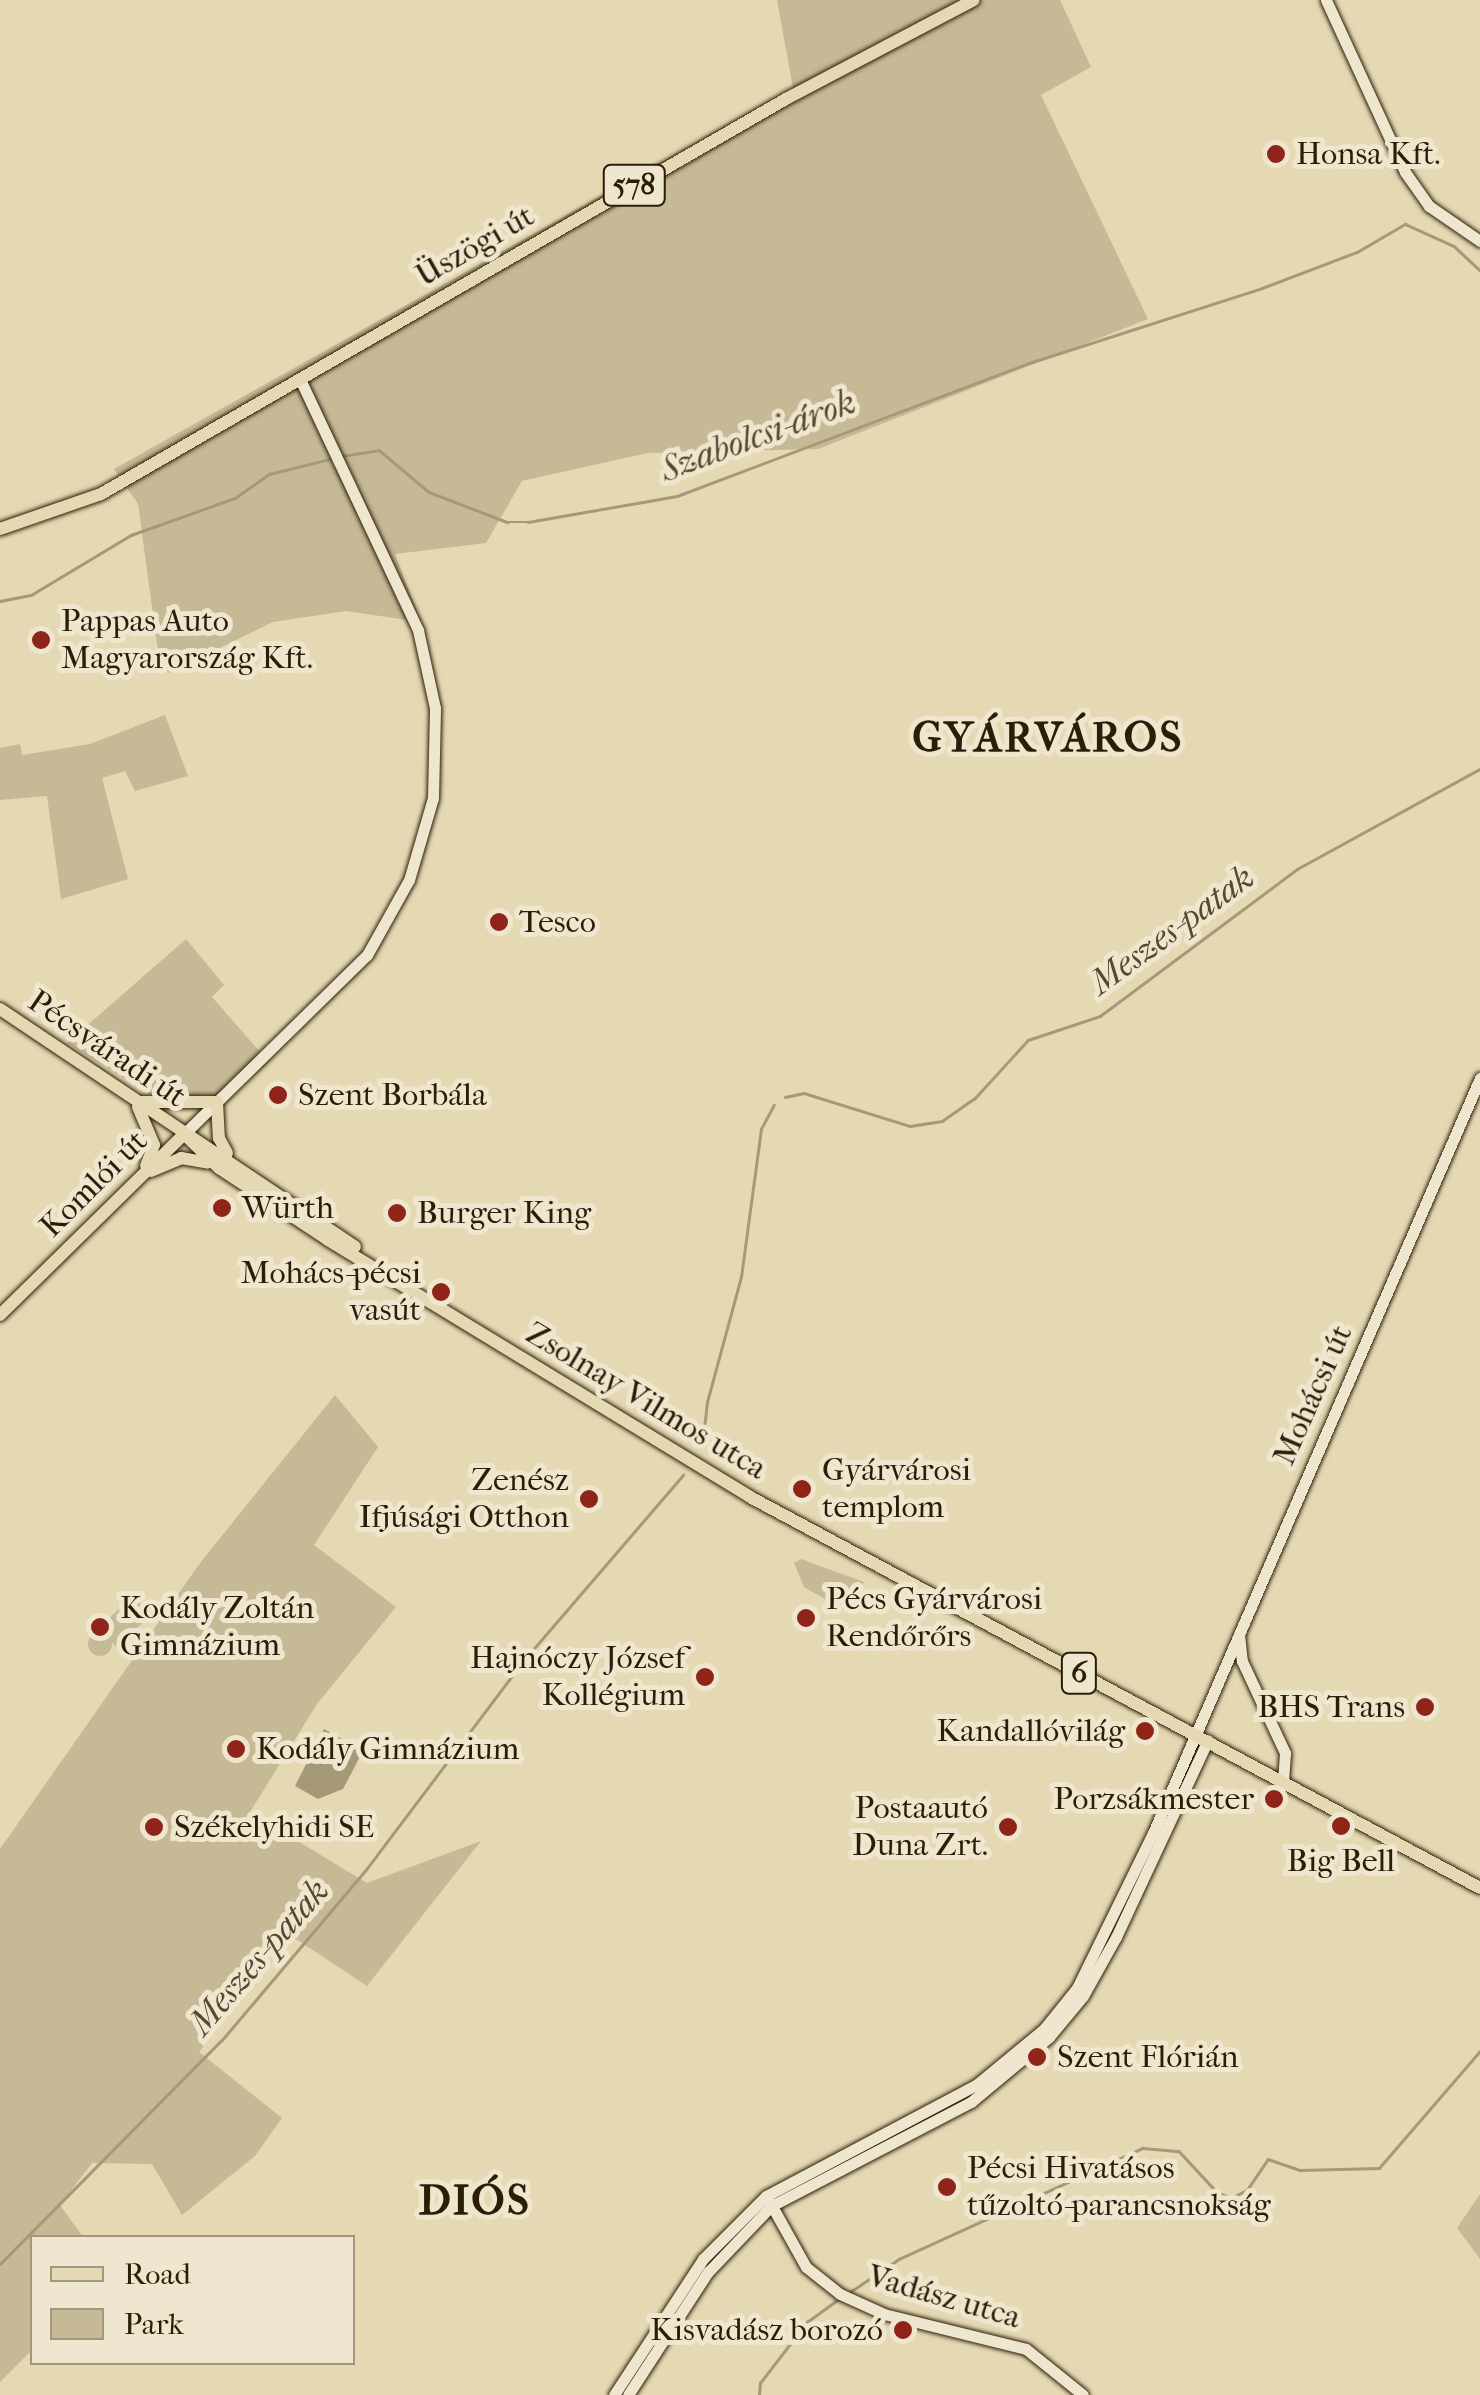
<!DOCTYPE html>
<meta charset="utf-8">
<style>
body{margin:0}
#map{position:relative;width:1480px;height:2395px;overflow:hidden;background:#e5d9b3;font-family:"IM FELL French Canon",serif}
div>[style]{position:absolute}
.green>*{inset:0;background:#c6b996;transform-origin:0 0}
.round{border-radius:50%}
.water>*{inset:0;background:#a69979}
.stream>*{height:2.5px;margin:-1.25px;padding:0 1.25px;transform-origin:1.25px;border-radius:1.25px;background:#a69979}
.roads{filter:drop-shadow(0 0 2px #2d1d07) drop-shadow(0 0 2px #2d1d07)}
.secondary>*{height:11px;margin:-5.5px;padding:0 5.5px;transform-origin:5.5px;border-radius:5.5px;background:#eee6ce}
.primary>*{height:12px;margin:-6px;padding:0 6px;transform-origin:6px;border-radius:6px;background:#e5d9b3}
.dots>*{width:28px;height:28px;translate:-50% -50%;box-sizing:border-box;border:5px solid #eee6ce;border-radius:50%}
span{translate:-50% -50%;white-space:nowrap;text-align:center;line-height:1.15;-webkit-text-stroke:10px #eee6ce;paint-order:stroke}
.shield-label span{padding:2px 8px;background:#eee6ce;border:2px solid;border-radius:8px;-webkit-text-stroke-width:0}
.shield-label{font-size:30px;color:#2d1d07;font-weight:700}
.poi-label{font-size:32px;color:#2d1d07}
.left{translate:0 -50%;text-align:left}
.right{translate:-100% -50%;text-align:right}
.street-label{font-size:32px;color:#2d1d07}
.water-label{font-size:35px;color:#57482f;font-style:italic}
.district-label{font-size:42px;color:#2d1d07;font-weight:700;letter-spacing:2.5px}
.legend{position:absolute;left:30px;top:2235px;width:325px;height:130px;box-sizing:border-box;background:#eee6ce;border:2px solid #a1967e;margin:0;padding:12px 18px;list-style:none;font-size:30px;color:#2d1d07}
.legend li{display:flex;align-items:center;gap:20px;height:50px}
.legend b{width:50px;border:2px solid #a1967e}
</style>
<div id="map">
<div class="green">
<div style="clip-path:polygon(777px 0,1060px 0,1091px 67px,1041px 95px,1148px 319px,818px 449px,648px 453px,522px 481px,486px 543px,395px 554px,421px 622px,346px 611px,273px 622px,168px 673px,158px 651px,138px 504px,114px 469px,793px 88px)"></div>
<div style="clip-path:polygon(165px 715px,188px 776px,135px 791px,125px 771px,102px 778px,128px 879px,61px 899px,47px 796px,0 800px,0 748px,20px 744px,22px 755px,90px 744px)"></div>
<div style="clip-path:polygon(186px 939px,224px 985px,212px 997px,269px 1062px,221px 1104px,208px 1095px,162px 1102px,67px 1043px)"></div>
<div style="clip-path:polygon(335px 1395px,378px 1447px,314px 1545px,396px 1607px,317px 1704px,250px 1812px,367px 1883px,481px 1841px,367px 1986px,287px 1933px,199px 2052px,282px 2118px,255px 2156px,182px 2215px,152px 2164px,92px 2163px,60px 2205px,83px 2237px,32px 2238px,32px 2350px,0 2382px,0 1849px,200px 1563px)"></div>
<div style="clip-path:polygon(801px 1559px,864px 1582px,847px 1612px,804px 1587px,794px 1563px)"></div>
<div style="left:133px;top:1596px;width:26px;height:47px;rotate:47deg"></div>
<div class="round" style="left:88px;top:1632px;width:24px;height:24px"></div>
<div style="clip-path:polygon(1480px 2194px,1480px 2259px,1457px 2228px)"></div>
</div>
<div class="water">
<div style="clip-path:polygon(324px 1729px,363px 1751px,343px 1789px,318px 1799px,295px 1786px)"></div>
</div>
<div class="stream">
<div style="left:342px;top:456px;width:37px;rotate:-9deg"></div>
<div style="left:379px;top:450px;width:65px;rotate:40deg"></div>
<div style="left:429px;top:492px;width:84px;rotate:21deg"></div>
<div style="left:507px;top:522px;width:21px"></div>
<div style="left:528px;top:522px;width:151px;rotate:-9.9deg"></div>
<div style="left:677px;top:496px;width:376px;rotate:-20.7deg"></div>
<div style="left:1029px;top:363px;width:245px;rotate:-17.8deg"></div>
<div style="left:1262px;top:288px;width:102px;rotate:-20.8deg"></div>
<div style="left:1357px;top:252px;width:56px;rotate:-30.3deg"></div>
<div style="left:1405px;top:224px;width:54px;rotate:24.2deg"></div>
<div style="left:1454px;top:246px;width:35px;rotate:43deg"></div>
<div style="left:0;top:601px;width:32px;rotate:-11deg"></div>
<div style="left:31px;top:595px;width:117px;rotate:-31deg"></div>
<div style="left:131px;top:535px;width:110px;rotate:-19.6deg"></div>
<div style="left:235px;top:498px;width:42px;rotate:-35.2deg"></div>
<div style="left:269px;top:474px;width:67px;rotate:-13.8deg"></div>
<div style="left:785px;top:1097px;width:19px;rotate:-12deg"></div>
<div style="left:804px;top:1093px;width:111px;rotate:17.3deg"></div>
<div style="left:910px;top:1126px;width:32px;rotate:-9deg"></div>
<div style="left:942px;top:1121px;width:39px;rotate:-35deg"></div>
<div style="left:974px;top:1099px;width:80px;rotate:-47.5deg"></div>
<div style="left:1028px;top:1040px;width:76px;rotate:-18.4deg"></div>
<div style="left:1100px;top:1016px;width:246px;rotate:-36.7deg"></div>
<div style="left:1297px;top:869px;width:209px;rotate:-28.7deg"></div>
<div style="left:702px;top:1446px;width:44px;rotate:-83.5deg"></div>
<div style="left:707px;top:1402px;width:130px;rotate:-74.8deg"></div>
<div style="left:741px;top:1277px;width:149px;rotate:-82.3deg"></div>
<div style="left:761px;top:1129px;width:27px;rotate:-62deg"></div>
<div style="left:0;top:2264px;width:315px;rotate:-45.3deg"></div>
<div style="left:222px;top:2040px;width:221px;rotate:-49.8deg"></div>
<div style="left:365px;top:1871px;width:264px;rotate:-53deg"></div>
<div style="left:524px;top:1660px;width:244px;rotate:-49.3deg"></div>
<div style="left:850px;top:2292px;width:59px;rotate:-34deg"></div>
<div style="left:899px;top:2259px;width:268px;rotate:-24.5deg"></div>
<div style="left:1143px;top:2148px;width:36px;rotate:5deg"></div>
<div style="left:1179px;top:2151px;width:56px;rotate:47.2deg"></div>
<div style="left:1217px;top:2192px;width:15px;rotate:23deg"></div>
<div style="left:1231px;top:2198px;width:18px;rotate:-27deg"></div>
<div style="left:1247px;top:2190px;width:37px;rotate:-56deg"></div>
<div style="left:1268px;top:2159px;width:34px;rotate:19deg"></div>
<div style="left:1300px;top:2170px;width:79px;rotate:-1.5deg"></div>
<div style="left:1379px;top:2168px;width:155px;rotate:-49.2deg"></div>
<div style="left:759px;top:2395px;width:12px;rotate:-85deg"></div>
<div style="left:760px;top:2383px;width:77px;rotate:-52.4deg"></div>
<div style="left:807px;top:2322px;width:39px;rotate:-36deg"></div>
</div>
<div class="roads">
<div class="secondary">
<div style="left:1326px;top:0;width:189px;rotate:65.3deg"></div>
<div style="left:1405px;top:172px;width:42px;rotate:54.8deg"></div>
<div style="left:1429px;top:206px;width:62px;rotate:34.5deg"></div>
<div style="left:184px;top:1134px;width:256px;rotate:-44.4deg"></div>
<div style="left:367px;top:955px;width:86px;rotate:-60.8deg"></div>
<div style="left:409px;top:880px;width:85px;rotate:-73.7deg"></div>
<div style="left:433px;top:798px;width:90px;rotate:-88.7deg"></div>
<div style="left:435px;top:708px;width:80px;rotate:-102.3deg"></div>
<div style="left:418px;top:630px;width:275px;rotate:-115.2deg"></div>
<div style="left:1239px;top:1634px;width:27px;rotate:84deg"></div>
<div style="left:1242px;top:1661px;width:102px;rotate:64.9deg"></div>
<div style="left:1285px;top:1753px;width:27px;rotate:94deg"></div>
<div style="left:768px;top:2199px;width:78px;rotate:60.8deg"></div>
<div style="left:806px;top:2267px;width:43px;rotate:38.5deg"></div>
<div style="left:840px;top:2294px;width:48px;rotate:24.4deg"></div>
<div style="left:884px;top:2314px;width:146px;rotate:13.8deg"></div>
<div style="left:1026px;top:2349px;width:73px;rotate:38.9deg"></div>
<div style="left:614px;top:2395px;width:163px;rotate:-56.8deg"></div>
<div style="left:703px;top:2259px;width:89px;rotate:-45deg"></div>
<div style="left:766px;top:2196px;width:238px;rotate:-27.9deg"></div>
<div style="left:976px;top:2085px;width:88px;rotate:-39.5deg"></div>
<div style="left:1044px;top:2029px;width:53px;rotate:-51.2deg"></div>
<div style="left:1077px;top:1988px;width:173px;rotate:-63.9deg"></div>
<div style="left:1153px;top:1833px;width:823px;rotate:-66.58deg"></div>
<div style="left:628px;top:2395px;width:147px;rotate:-57deg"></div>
<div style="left:708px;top:2272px;width:91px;rotate:-46.3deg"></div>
<div style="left:771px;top:2206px;width:225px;rotate:-27.5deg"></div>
<div style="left:971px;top:2102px;width:102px;rotate:-39.8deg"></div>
<div style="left:1049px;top:2037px;width:53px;rotate:-50.3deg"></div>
<div style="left:1083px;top:1996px;width:68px;rotate:-60.8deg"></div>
<div style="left:1116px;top:1937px;width:217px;rotate:-65deg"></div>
</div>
<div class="primary">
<div style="left:0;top:529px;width:107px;rotate:-19.1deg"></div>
<div style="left:101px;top:494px;width:791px;rotate:-29.97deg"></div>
<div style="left:786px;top:99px;width:212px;rotate:-27.8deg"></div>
<div style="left:0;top:1009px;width:427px;rotate:33.8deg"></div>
<div style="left:141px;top:1102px;width:76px"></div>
<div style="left:217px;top:1102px;width:36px;rotate:87deg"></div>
<div style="left:219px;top:1138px;width:17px;rotate:62deg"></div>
<div style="left:138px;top:1107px;width:41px;rotate:67.2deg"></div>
<div style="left:154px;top:1145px;width:22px;rotate:111deg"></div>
<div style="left:184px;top:1134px;width:49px;rotate:44.2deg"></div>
<div style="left:219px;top:1168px;width:131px;rotate:33.4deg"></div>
<div style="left:328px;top:1240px;width:494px;rotate:31.3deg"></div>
<div style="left:750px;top:1497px;width:828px;rotate:28.17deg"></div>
<div style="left:151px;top:1171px;width:33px;rotate:-23deg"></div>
<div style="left:181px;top:1158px;width:27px;rotate:10deg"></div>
<div style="left:0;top:1315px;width:258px;rotate:-44.5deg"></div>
</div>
</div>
<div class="dots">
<div style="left:1276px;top:154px;background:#8f2418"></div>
<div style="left:41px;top:640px;background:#8f2418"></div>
<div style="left:499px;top:922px;background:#8f2418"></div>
<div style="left:278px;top:1095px;background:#8f2418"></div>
<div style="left:222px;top:1208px;background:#8f2418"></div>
<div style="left:397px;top:1213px;background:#8f2418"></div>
<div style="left:441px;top:1292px;background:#8f2418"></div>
<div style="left:802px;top:1489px;background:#8f2418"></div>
<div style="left:589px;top:1499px;background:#8f2418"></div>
<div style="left:806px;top:1618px;background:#8f2418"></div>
<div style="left:100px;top:1627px;background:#8f2418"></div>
<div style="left:705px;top:1677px;background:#8f2418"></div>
<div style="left:1425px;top:1707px;background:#8f2418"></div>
<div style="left:1145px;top:1731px;background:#8f2418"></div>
<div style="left:236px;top:1749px;background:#8f2418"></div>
<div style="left:1274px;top:1799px;background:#8f2418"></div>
<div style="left:1341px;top:1826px;background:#8f2418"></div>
<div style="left:154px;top:1827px;background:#8f2418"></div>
<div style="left:1008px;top:1827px;background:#8f2418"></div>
<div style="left:1037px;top:2057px;background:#8f2418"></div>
<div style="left:947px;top:2187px;background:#8f2418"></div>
<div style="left:903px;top:2330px;background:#8f2418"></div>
</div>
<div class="shield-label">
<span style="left:634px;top:185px">578</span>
<span style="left:1079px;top:1673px">6</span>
</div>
<div class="poi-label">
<span class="left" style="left:1296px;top:154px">Honsa Kft.</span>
<span class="left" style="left:61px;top:640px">Pappas Auto<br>Magyarország Kft.</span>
<span class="left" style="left:519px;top:922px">Tesco</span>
<span class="left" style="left:298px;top:1095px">Szent Borbála</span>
<span class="left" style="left:242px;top:1208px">Würth</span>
<span class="left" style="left:417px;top:1213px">Burger King</span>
<span class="right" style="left:421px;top:1292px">Mohács-pécsi<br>vasút</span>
<span class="left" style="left:822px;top:1489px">Gyárvárosi<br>templom</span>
<span class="right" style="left:569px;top:1499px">Zenész<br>Ifjúsági Otthon</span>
<span class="left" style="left:826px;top:1618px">Pécs Gyárvárosi<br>Rendőrőrs</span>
<span class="left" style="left:120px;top:1627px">Kodály Zoltán<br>Gimnázium</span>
<span class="right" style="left:685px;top:1677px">Hajnóczy József<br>Kollégium</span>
<span class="right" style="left:1405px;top:1707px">BHS Trans</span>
<span class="right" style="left:1125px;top:1731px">Kandallóvilág</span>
<span class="left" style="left:256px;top:1749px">Kodály Gimnázium</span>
<span class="right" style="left:1254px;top:1799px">Porzsákmester</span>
<span class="right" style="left:988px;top:1827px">Postaautó<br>Duna Zrt.</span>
<span class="left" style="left:174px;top:1827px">Székelyhidi SE</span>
<span style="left:1341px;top:1861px">Big Bell</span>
<span class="left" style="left:1057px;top:2057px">Szent Flórián</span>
<span class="left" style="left:967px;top:2187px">Pécsi Hivatásos<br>tűzoltó-parancsnokság</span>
<span class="right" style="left:883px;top:2330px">Kisvadász borozó</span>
</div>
<div class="street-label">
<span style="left:475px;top:246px;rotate:-30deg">Üszögi út</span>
<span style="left:107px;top:1049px;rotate:34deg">Pécsváradi út</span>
<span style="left:94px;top:1184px;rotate:-45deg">Komlói út</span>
<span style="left:1313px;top:1395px;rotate:-66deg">Mohácsi út</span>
<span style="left:646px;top:1401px;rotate:31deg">Zsolnay Vilmos utca</span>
<span style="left:944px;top:2297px;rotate:16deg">Vadász utca</span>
</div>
<div class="water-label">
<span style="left:758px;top:436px;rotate:-20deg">Szabolcsi-árok</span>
<span style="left:1172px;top:930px;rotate:-36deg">Meszes-patak</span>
<span style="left:259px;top:1957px;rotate:-49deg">Meszes-patak</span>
</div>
<div class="district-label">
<span style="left:1048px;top:738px">GYÁRVÁROS</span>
<span style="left:475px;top:2201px">DIÓS</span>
</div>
<ul class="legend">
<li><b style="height:12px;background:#e5d9b3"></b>Road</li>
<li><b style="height:28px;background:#c6b996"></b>Park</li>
</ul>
</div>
